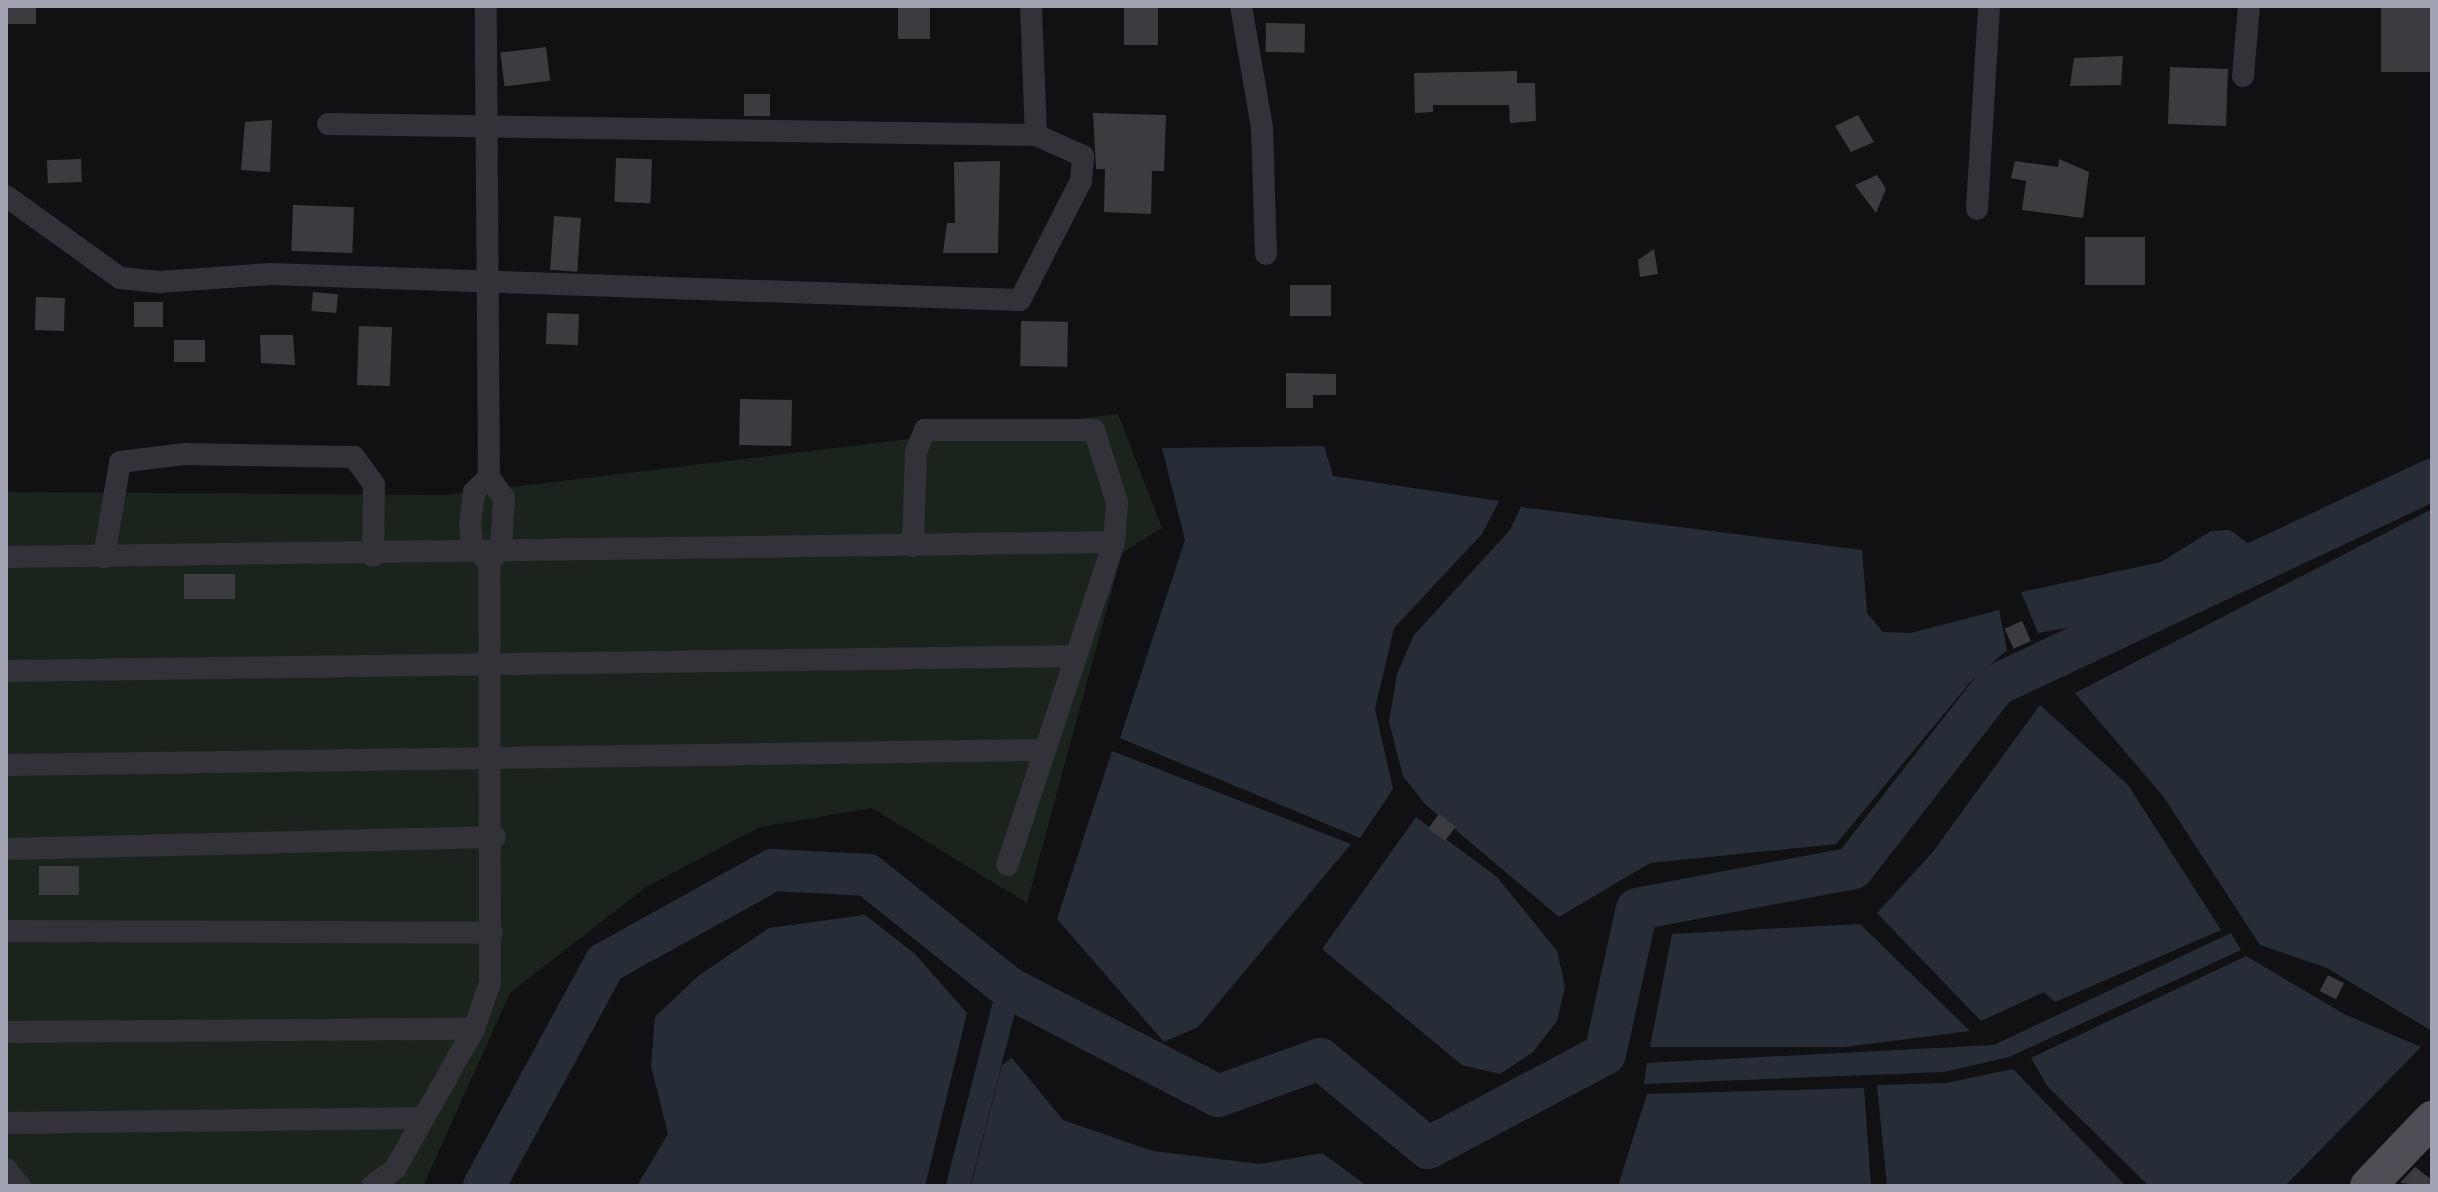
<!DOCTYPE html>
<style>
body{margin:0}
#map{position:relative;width:2438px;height:1192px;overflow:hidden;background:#111113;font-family:"Space Grotesk",sans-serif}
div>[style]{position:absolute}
.green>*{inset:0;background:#1b231d}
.water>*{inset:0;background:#272d37}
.canal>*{height:24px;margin:-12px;padding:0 12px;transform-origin:12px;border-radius:12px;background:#272d37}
.river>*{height:42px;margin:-21px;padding:0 21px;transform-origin:21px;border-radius:21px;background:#272d37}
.building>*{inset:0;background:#3c3b40;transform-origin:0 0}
.minor>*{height:22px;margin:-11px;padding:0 11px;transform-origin:11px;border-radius:11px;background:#323238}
.primary>*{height:36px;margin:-18px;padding:0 18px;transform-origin:18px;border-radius:18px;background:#4e4e57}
span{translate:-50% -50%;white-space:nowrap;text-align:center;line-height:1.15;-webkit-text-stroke:6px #0c0c0e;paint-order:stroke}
.frame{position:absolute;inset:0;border:8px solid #a2a4b4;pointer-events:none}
</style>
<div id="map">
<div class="green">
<div style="clip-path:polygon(1118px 414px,1162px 528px,1122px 553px,1027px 903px,872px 808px,760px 827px,646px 887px,510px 993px,423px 1186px,6px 1186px,6px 492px,445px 495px)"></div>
</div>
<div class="water">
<div style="clip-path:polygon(1324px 446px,1333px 476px,1499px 501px,1482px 534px,1394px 628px,1375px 709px,1393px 789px,1360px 838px,1120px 738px,1185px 540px,1162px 448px)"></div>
<div style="clip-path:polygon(1521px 507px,1862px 550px,1867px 613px,1883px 632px,1911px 633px,1999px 610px,2007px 650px,1972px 680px,1836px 844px,1650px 863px,1559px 917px,1425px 804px,1403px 776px,1389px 722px,1397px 674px,1414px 635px,1510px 530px)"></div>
<div style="clip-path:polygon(2432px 509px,2432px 1031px,2327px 968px,2260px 945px,2163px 796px,2075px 693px)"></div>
<div style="clip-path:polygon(2230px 530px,2250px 545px,2093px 623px,2038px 633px,2021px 592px,2161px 562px,2211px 531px)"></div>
<div style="clip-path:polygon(2040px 705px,2128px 785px,2221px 930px,2055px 1002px,2044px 992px,1981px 1021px,1877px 913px,1932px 853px)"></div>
<div style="clip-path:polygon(1112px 751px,1351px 844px,1198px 1027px,1164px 1042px,1057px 919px)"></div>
<div style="clip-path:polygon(1416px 817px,1497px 877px,1557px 951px,1565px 987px,1557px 1021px,1533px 1052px,1500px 1074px,1462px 1065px,1322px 949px)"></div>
<div style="clip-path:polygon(865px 915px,915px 954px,967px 1013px,925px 1186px,637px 1186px,668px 1134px,651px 1066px,655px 1017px,698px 976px,769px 928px)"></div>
<div style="clip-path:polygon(1860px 924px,1970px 1031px,1845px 1047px,1650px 1047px,1672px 934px)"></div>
<div style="clip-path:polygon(2231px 933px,2241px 950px,2009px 1057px,1943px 1072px,1644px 1084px,1647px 1063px,1994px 1045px)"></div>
<div style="clip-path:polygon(2246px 956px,2344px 1014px,2421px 1047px,2285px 1186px,2149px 1186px,2048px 1087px,2031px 1058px)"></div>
<div style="clip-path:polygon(1012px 1058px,1063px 1120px,1153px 1151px,1260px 1164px,1322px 1153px,1367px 1186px,971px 1186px,1002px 1065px)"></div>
<div style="clip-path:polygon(2013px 1069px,2126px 1186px,1887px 1186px,1877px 1085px,1946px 1083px)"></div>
<div style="clip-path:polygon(1864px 1088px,1871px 1186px,1618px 1186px,1647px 1094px)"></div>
</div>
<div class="canal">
<div style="left:958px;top:1186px;width:204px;rotate:-75.6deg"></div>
</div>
<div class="river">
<div style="left:484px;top:1186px;width:254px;rotate:-61.5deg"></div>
<div style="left:605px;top:963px;width:192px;rotate:-29deg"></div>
<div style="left:773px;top:870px;width:95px;rotate:3deg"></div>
<div style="left:868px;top:875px;width:181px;rotate:38.7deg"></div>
<div style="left:1009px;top:988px;width:235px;rotate:27.3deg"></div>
<div style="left:1218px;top:1096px;width:109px;rotate:-19.9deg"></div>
<div style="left:1320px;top:1059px;width:140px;rotate:39.5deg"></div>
<div style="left:1428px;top:1148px;width:200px;rotate:-28deg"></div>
<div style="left:1605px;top:1054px;width:148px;rotate:-77.6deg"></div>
<div style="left:1637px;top:909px;width:220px;rotate:-10.7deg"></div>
<div style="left:1853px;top:868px;width:232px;rotate:-52deg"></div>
<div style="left:1996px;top:685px;width:482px;rotate:-25.2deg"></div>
</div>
<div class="building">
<div style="left:6px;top:6px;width:30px;height:18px"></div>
<div style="left:898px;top:6px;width:32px;height:33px"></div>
<div style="left:1124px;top:6px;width:34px;height:39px"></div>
<div style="left:2381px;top:6px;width:51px;height:66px"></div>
<div style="left:1266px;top:23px;width:39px;height:29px;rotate:1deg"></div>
<div style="left:546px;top:47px;width:34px;height:46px;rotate:83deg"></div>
<div style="clip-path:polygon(2123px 56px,2121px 85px,2070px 86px,2074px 58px)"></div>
<div style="left:2170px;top:67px;width:58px;height:57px;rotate:2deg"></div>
<div style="clip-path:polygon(1517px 71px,1517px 83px,1535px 83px,1536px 121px,1510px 123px,1509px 105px,1433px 105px,1433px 112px,1415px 113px,1414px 73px)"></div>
<div style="left:744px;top:94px;width:26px;height:22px"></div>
<div style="clip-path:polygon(1093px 113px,1166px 115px,1164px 171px,1152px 171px,1151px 214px,1104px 212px,1105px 169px,1096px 169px)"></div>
<div style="clip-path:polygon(1858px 115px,1874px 142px,1851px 152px,1835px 126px)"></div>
<div style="clip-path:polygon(272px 120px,270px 172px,241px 170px,245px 122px)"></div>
<div style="left:616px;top:158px;width:36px;height:44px;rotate:2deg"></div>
<div style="left:81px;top:159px;width:23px;height:34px;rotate:88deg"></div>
<div style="clip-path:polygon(2059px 159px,2089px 172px,2083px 218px,2022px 210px,2026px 181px,2011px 178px,2015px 161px,2058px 167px)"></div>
<div style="clip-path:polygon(1000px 161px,998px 253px,943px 253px,947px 223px,955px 223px,954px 162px)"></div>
<div style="clip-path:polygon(1877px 175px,1886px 189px,1876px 213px,1855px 185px)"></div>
<div style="left:293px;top:205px;width:61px;height:46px;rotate:2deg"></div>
<div style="left:554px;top:216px;width:27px;height:54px;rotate:4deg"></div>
<div style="left:2145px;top:237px;width:48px;height:60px;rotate:90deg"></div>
<div style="clip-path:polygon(1654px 249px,1658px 274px,1640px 277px,1638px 260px)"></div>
<div style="left:1290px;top:285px;width:41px;height:31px"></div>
<div style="left:313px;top:292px;width:25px;height:19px;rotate:5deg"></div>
<div style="left:36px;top:297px;width:29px;height:33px;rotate:2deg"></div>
<div style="left:134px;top:302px;width:29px;height:25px"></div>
<div style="left:547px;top:313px;width:32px;height:31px;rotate:2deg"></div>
<div style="left:1021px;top:321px;width:47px;height:45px;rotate:1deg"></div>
<div style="left:359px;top:326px;width:33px;height:59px;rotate:2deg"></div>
<div style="clip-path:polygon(260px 335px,293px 335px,295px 365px,261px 363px)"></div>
<div style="left:174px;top:340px;width:31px;height:22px"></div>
<div style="clip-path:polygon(1286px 373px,1336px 374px,1336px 395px,1313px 395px,1313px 408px,1286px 408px)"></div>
<div style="left:740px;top:399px;width:52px;height:46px;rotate:1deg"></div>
<div style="left:235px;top:574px;width:25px;height:51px;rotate:90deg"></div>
<div style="left:2022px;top:621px;width:22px;height:19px;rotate:66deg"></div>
<div style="left:1439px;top:814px;width:21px;height:18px;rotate:37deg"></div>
<div style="left:79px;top:866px;width:29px;height:40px;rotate:90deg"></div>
<div style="left:2328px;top:975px;width:18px;height:18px;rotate:27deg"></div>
<div style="clip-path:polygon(2415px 1167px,2432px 1180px,2432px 1186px,2400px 1183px)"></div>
</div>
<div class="minor">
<div style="left:1031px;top:6px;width:129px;rotate:87.8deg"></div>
<div style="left:1241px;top:6px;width:124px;rotate:80.2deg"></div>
<div style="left:1262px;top:128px;width:126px;rotate:88.2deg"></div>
<div style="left:2243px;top:76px;width:70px;rotate:-85.1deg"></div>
<div style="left:6px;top:196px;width:140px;rotate:35.7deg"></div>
<div style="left:120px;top:278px;width:40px;rotate:5.7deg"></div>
<div style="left:160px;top:282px;width:110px;rotate:-4.2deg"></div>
<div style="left:270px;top:274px;width:750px;rotate:1.99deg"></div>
<div style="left:1020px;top:300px;width:134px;rotate:-62.9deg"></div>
<div style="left:1081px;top:181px;width:25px;rotate:-85deg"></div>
<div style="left:1083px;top:156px;width:51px;rotate:-155.9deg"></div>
<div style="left:1036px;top:135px;width:708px;rotate:-179.11deg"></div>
<div style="left:1977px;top:209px;width:203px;rotate:-86.6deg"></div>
<div style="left:489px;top:477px;width:21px;rotate:135deg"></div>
<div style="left:474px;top:492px;width:31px;rotate:97deg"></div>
<div style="left:470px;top:523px;width:21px;rotate:85deg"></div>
<div style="left:472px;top:544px;width:25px;rotate:48deg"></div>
<div style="left:913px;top:546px;width:94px;rotate:-88.2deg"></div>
<div style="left:916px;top:452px;width:24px;rotate:-68deg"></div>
<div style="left:925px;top:430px;width:169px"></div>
<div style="left:1094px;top:430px;width:76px;rotate:72.3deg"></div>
<div style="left:1117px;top:502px;width:40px;rotate:94.3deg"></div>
<div style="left:1114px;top:542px;width:340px;rotate:108.3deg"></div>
<div style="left:6px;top:557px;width:1108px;rotate:-0.78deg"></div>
<div style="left:104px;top:557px;width:96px;rotate:-80.4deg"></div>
<div style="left:120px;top:462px;width:64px;rotate:-7.1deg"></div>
<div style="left:184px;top:454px;width:170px;rotate:1deg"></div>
<div style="left:354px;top:457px;width:34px;rotate:54deg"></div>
<div style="left:374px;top:485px;width:71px;rotate:90.8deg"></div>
<div style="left:6px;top:671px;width:1070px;rotate:-0.8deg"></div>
<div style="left:6px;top:765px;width:1039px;rotate:-0.83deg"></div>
<div style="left:6px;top:849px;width:489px;rotate:-1.4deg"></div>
<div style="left:6px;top:931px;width:486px;rotate:0.2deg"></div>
<div style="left:6px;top:1032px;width:468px;rotate:-0.4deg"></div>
<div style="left:6px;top:1123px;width:418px;rotate:-0.7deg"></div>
<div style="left:6px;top:1169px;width:22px;rotate:51deg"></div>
<div style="left:372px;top:1186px;width:29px;rotate:-36deg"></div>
<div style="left:395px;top:1169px;width:161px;rotate:-60.6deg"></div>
<div style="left:474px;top:1029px;width:49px;rotate:-70.8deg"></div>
<div style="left:490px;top:983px;width:420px;rotate:-90.1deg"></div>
<div style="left:489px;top:563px;width:18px;rotate:-49deg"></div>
<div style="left:501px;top:549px;width:51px;rotate:-86.6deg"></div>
<div style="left:504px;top:498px;width:26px;rotate:-126deg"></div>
<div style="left:489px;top:477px;width:471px;rotate:-90.4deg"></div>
</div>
<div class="primary">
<div style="left:2368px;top:1186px;width:93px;rotate:-46.3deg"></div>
</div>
<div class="frame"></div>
</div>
